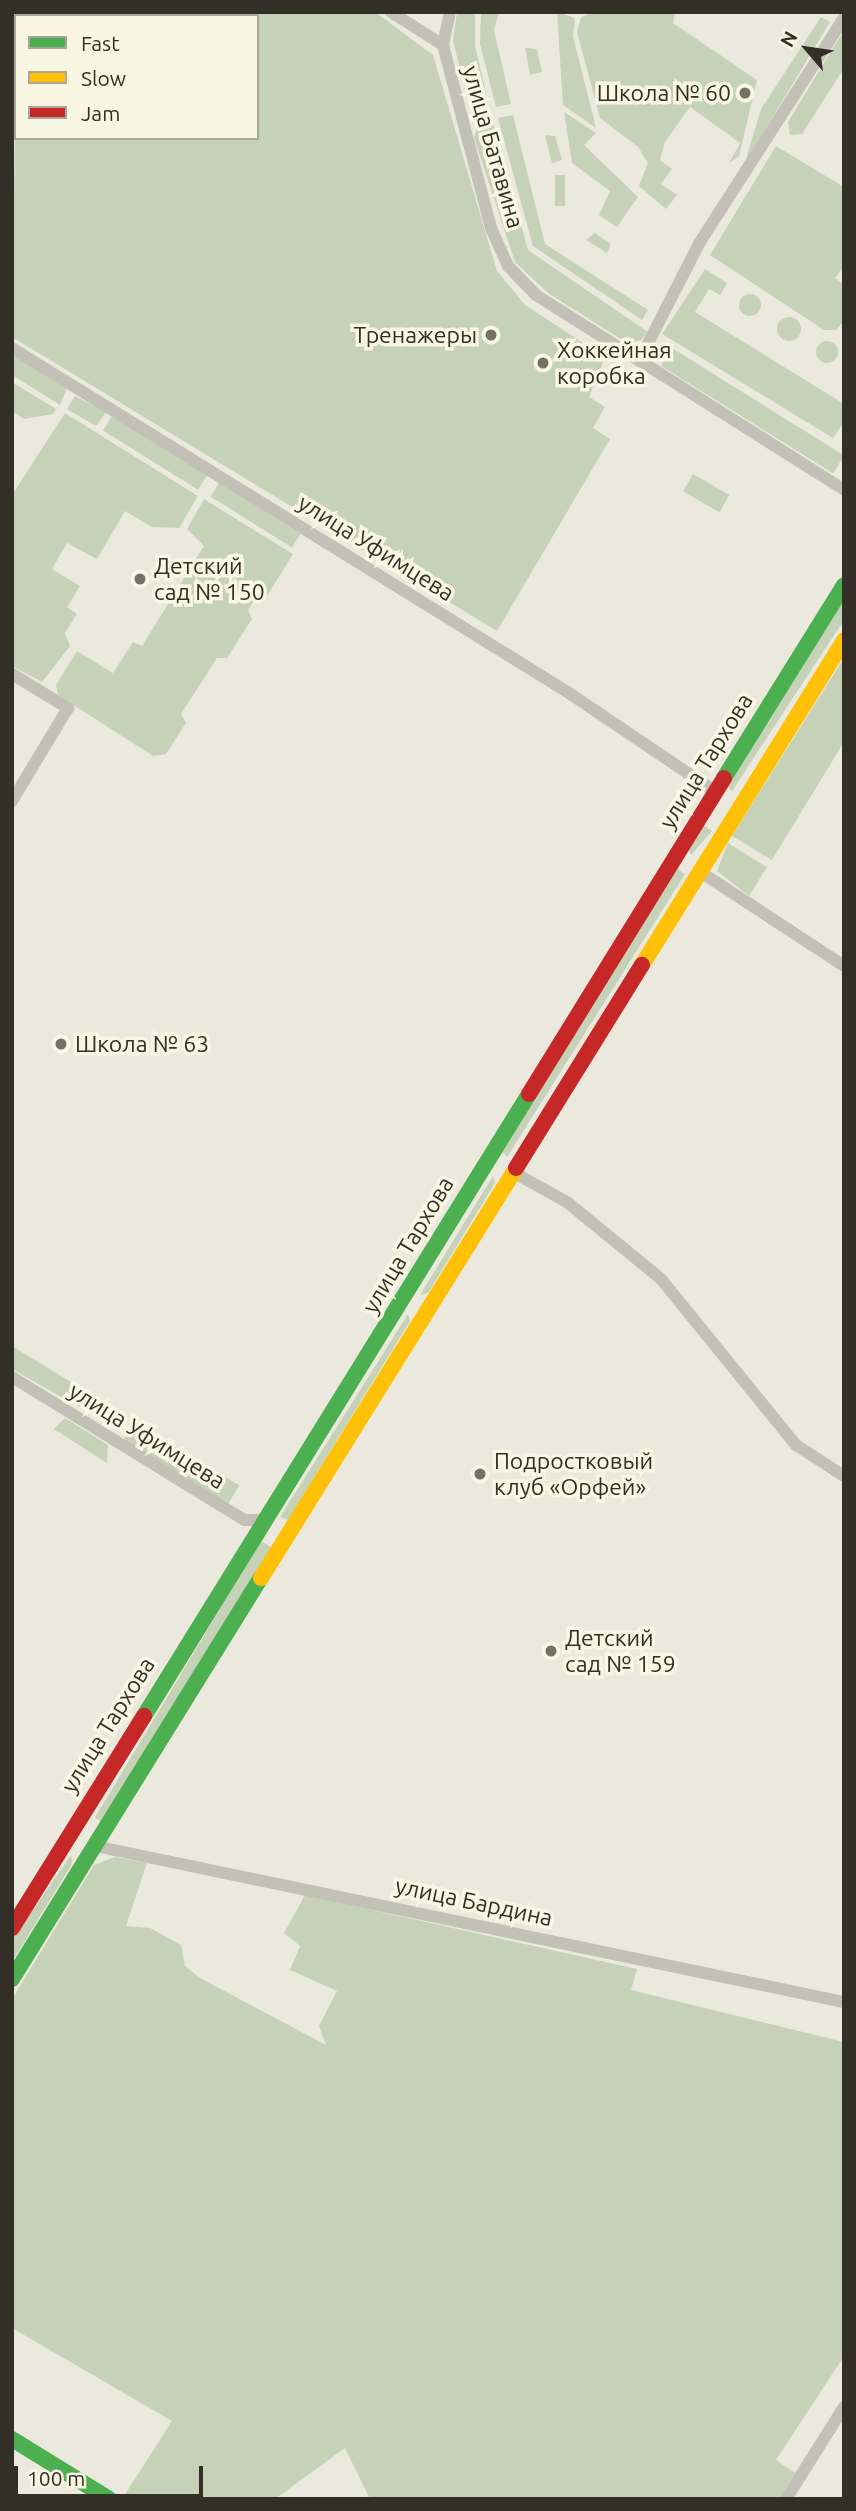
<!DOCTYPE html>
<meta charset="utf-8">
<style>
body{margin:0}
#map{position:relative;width:856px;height:2511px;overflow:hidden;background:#ebe9de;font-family:Ubuntu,sans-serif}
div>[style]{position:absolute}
.green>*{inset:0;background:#c5d2b8;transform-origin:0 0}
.round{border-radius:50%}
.street>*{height:12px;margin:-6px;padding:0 6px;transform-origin:6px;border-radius:6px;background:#c3c1b7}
.fast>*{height:16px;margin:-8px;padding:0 8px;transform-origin:8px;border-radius:8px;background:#4caf50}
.slow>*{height:16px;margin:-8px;padding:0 8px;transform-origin:8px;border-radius:8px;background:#ffc107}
.jam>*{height:16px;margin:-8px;padding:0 8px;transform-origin:8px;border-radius:8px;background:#c62828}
.dots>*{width:19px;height:19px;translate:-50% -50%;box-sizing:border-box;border:4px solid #f9f6e4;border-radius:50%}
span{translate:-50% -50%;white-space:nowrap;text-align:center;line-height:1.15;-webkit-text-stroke:7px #f9f6e4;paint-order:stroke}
.poi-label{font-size:23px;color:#342f26}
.right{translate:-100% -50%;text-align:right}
.left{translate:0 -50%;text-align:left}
.street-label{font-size:23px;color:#342f26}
.frame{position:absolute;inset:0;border:14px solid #342f26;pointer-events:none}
.legend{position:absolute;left:14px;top:14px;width:245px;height:126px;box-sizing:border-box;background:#f9f6e4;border:2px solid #aaa698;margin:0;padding:9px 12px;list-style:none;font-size:21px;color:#342f26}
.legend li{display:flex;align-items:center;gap:14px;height:35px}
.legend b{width:35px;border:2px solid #aaa698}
.north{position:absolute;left:772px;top:14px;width:70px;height:70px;-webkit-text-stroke:5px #f9f6e4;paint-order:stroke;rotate:299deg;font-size:19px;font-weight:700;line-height:28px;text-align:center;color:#342f26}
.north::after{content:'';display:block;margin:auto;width:24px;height:32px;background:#342f26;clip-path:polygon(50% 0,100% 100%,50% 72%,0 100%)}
.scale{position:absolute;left:14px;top:2466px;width:189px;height:32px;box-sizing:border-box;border:4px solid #342f26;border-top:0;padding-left:9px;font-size:21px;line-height:24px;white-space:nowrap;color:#342f26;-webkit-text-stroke:5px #f9f6e4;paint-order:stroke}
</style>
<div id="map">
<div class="green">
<div style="clip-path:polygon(36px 12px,375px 12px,433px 55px,497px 271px,525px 305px,605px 357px,589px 397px,605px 407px,593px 428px,610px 439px,497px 631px,12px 337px,16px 47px,16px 138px,257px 138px,257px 16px)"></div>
<div style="clip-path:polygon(457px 12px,475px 12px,475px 46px,487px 96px,463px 81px,453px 41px)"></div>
<div style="clip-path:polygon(481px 12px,499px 12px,494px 30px,511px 104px,496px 107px,480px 44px)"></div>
<div style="clip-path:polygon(557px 12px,575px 18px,573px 36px,596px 128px,563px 105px)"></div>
<div style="clip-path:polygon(595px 12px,675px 12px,673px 23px,757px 80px,739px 156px,729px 163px,740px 143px,690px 107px,665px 142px,660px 160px,672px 169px,661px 184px,677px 195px,666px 209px,639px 186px,648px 163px,638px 147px,600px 118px,577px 32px,581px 17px)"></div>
<div style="clip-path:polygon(821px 17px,830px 22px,745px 163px,761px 109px)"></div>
<div style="clip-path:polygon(844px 30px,844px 68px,802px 134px,790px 135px,788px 122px)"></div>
<div style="clip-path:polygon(525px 48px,537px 49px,542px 72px,530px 75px)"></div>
<div style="clip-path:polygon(464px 88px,489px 104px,490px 109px,472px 110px)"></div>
<div style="clip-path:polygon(564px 112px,596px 133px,584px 145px,638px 197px,617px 227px,599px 215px,610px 191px,572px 163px)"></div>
<div style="clip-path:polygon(513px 115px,545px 244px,648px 310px,642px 320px,533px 246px,498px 118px)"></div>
<div style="clip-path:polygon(492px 120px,528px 250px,648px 332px,641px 340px,627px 343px,548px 293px,515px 262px,474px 138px,477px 127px)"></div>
<div style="clip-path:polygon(545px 135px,555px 136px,562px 160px,552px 163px)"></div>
<div style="clip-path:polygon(776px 146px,844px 187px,844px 266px,835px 278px,844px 285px,844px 321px,836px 330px,824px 330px,710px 255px)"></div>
<div style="left:555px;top:175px;width:10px;height:31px"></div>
<div style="clip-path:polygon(595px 233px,611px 244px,607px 253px,586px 240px)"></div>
<div style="clip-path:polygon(705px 269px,727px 283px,720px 295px,709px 289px,695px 312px,844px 404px,844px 422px,833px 438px,662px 334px)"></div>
<div class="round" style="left:739px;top:294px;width:22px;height:22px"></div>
<div class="round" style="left:777px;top:317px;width:24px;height:24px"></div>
<div class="round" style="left:816px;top:341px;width:22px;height:22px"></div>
<div style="left:672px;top:348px;width:203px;height:21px;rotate:32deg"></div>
<div style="clip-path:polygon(12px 354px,67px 388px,60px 405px,12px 375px)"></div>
<div style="clip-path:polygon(12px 382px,56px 409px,53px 414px,24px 419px,12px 411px)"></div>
<div style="clip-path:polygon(75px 396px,106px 412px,96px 426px,67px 409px)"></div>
<div style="clip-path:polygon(65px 413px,198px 496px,179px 528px,152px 527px,125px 511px,97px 559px,67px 543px,52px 569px,80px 586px,67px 607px,77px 614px,65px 633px,70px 646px,42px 682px,12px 666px,12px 495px)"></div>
<div style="left:112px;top:416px;width:112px;height:17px;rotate:32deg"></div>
<div style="left:693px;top:474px;width:42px;height:20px;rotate:30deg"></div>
<div style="left:219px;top:483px;width:96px;height:16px;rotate:32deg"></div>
<div style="clip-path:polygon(204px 499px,293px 554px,267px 596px,257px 596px,248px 610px,252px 619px,227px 658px,217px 658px,181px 714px,186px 723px,166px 754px,153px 756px,58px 695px,56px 685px,77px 651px,113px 673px,133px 642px,142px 646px,204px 546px,187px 529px)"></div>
<div style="clip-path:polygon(844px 600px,844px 620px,732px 791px,728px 787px)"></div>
<div style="clip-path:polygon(844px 658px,844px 742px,772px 860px,732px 836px)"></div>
<div style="clip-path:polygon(703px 825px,712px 831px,691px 855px,689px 850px)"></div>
<div style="clip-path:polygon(728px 843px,767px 867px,749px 896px,717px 871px)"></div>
<div style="clip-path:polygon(677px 868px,685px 874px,507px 1157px,503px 1152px)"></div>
<div style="clip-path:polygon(493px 1176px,495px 1183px,428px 1293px,420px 1295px)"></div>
<div style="clip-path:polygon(408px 1314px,410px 1321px,288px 1520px,280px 1517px)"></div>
<div style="clip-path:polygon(12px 1346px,125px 1415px,116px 1428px,12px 1369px)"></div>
<div style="clip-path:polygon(65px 1418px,108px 1445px,107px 1463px,54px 1429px)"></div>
<div style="left:134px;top:1422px;width:123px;height:21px;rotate:31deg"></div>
<div style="left:261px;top:1541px;width:12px;height:323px;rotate:31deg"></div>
<div style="clip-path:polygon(71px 1855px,72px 1864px,12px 1962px,12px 1940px)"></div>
<div style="clip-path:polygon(115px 1857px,147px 1863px,126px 1926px,150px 1928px,181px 1945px,185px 1966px,200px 1978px,326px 2045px,319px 2026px,337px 1991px,290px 1970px,300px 1946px,284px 1933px,305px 1895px,637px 1969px,631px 1990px,844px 2042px,844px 2356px,776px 2460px,795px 2473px,779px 2499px,370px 2499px,345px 2448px,275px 2499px,122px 2499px,172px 2421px,12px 2328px,12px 1999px,94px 1865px)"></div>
</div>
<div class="street">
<div style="left:391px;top:12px;width:62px;rotate:32.4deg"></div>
<div style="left:450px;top:12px;width:34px;rotate:102deg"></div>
<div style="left:443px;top:45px;width:189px;rotate:75.3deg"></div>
<div style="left:491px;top:228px;width:42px;rotate:65.9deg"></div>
<div style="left:508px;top:266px;width:40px;rotate:46deg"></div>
<div style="left:536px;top:295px;width:365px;rotate:32.3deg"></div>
<div style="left:12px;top:348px;width:655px;rotate:31.77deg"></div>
<div style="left:569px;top:693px;width:174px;rotate:34deg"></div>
<div style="left:639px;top:361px;width:134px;rotate:-62.9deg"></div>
<div style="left:700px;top:242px;width:266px;rotate:-57.3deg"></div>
<div style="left:12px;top:674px;width:66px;rotate:31.3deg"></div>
<div style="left:68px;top:708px;width:109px;rotate:121.1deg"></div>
<div style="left:699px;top:871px;width:173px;rotate:33.2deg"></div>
<div style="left:513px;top:1172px;width:62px;rotate:29.1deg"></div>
<div style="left:567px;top:1202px;width:122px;rotate:39.3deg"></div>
<div style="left:661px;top:1279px;width:214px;rotate:50.9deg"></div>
<div style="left:796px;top:1445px;width:57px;rotate:32.9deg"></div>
<div style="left:12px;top:1377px;width:273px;rotate:31.6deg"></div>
<div style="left:244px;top:1520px;width:20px"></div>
<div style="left:95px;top:1846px;width:765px;rotate:11.77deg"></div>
<div style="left:786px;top:2499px;width:109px;rotate:-57.8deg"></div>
</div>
<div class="fast">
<div style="left:724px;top:778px;width:227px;rotate:-58.1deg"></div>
<div style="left:144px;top:1716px;width:732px;rotate:-58.24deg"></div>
<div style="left:12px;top:1979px;width:472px;rotate:-58.2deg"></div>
<div style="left:12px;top:2439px;width:114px;rotate:31.7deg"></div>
</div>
<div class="slow">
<div style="left:642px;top:965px;width:383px;rotate:-58.1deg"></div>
<div style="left:261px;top:1578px;width:483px;rotate:-58.1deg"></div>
</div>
<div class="jam">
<div style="left:529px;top:1094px;width:371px;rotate:-58.3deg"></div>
<div style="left:516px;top:1168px;width:239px;rotate:-58.2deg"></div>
<div style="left:12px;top:1928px;width:250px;rotate:-58.1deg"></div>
</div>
<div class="dots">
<div style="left:745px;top:93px;background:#747066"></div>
<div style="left:491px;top:335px;background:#747066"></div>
<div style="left:543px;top:363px;background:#747066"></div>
<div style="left:140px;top:579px;background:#747066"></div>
<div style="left:61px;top:1044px;background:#747066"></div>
<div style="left:480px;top:1474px;background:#747066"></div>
<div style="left:551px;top:1651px;background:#747066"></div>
</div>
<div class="poi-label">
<span class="right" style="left:731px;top:93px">Школа № 60</span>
<span class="right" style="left:477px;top:335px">Тренажеры</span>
<span class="left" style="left:557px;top:363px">Хоккейная<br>коробка</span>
<span class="left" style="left:154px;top:579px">Детский<br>сад № 150</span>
<span class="left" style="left:75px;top:1044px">Школа № 63</span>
<span class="left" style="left:494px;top:1474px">Подростковый<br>клуб «Орфей»</span>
<span class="left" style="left:565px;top:1651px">Детский<br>сад № 159</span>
</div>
<div class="street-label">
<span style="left:493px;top:147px;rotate:74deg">улица Батавина</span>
<span style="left:376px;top:548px;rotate:32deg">улица Уфимцева</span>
<span style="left:706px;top:761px;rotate:-58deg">улица Тархова</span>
<span style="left:408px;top:1245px;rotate:-59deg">улица Тархова</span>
<span style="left:147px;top:1436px;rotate:32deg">улица Уфимцева</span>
<span style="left:108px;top:1725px;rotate:-58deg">улица Тархова</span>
<span style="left:474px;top:1902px;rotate:12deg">улица Бардина</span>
</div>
<div class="frame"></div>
<ul class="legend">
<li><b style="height:9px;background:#4caf50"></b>Fast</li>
<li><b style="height:9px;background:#ffc107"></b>Slow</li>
<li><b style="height:9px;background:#c62828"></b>Jam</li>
</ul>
<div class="north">N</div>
<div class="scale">100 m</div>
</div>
